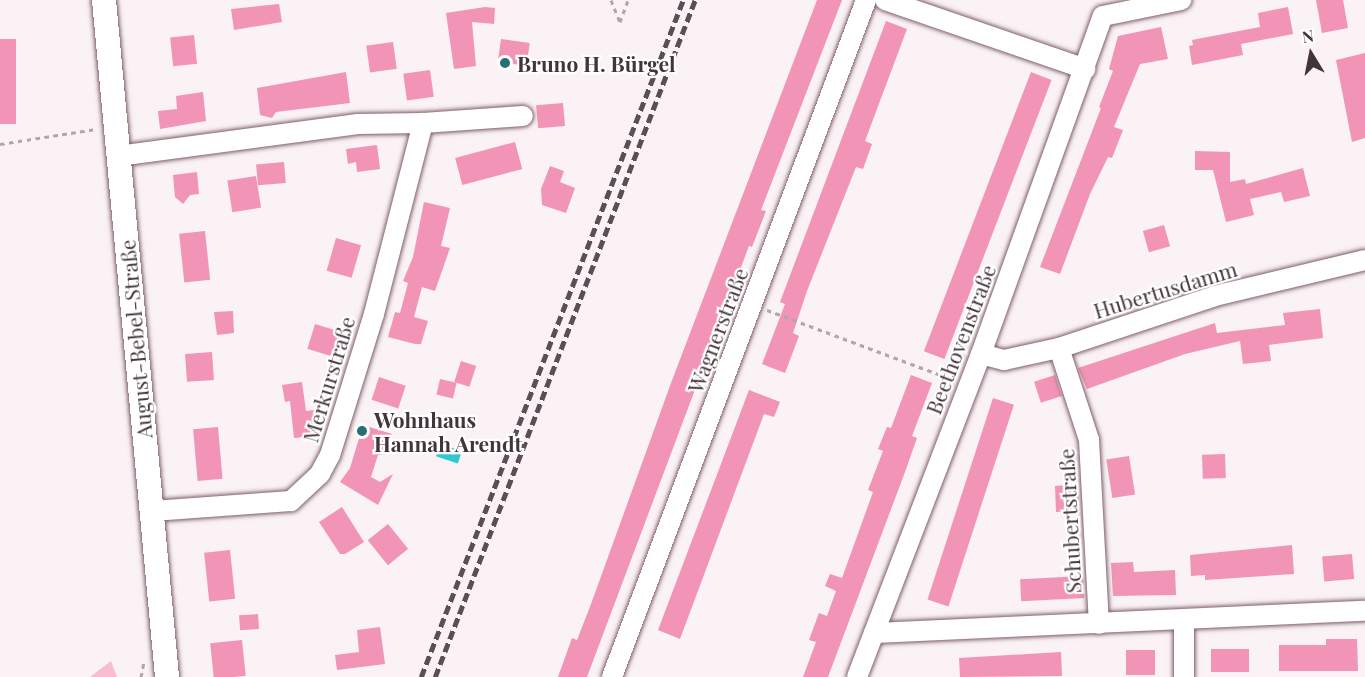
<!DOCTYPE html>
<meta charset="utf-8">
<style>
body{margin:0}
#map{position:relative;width:1365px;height:677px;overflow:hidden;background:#faf2f4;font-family:"Playfair Display",serif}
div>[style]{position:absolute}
.green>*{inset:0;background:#f8bdd0}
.water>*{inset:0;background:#2fc7d2;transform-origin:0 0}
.building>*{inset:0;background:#f294b5;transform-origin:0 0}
.path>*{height:3px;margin-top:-1.5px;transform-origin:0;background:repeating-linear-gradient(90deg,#b1a7aa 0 4.5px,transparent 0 9px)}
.roads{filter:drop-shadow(0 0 2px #7f5e69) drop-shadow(0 0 2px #7f5e69)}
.minor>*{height:20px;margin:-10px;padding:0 10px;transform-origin:10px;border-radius:10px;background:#fff}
.tertiary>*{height:24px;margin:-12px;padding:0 12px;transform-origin:12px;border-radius:12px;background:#fff}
.rail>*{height:4.5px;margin-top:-2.25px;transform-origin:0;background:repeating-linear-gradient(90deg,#5c4e53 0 9px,transparent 0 13.5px)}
.dots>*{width:16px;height:16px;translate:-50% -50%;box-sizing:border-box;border:3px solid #fff;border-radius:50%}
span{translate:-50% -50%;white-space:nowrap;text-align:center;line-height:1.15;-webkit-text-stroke:4.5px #fff;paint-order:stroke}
.poi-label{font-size:21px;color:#433439;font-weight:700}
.left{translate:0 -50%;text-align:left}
.street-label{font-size:21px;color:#433439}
.north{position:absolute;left:1281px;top:24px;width:60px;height:60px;-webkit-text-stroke:4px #fff;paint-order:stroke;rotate:350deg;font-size:16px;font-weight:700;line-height:24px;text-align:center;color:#433439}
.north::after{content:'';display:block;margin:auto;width:21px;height:27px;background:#433439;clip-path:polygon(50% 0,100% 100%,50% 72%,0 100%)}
</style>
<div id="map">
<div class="green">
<div style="clip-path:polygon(111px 661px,117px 677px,90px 677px)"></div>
</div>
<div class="water">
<div style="left:440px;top:444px;width:23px;height:13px;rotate:18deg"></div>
</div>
<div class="building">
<div style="clip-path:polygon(817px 0,842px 0,761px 210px,766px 211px,752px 247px,749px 246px,587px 677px,558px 677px,572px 638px,577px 640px,591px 604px,671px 383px)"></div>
<div style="clip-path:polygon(1316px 0,1343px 0,1348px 28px,1322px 33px)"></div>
<div style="clip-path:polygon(279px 4px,282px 22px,234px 30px,231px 9px)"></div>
<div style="clip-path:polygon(485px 7px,495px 8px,494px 24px,472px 22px,476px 66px,454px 69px,446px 13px)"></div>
<div style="clip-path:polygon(1288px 7px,1293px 34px,1241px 44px,1243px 55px,1192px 65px,1189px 46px,1193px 45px,1192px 40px,1260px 27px,1258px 13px)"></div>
<div style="clip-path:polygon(886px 21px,907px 29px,865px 141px,872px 144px,863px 169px,856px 167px,807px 291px,793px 333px,799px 336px,785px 373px,762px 364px,785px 304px,780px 302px)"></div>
<div style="clip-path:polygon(1161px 27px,1168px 59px,1140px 64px,1114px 127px,1123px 130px,1112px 158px,1108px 157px,1090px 194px,1060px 274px,1040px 267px,1101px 108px,1099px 107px,1113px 71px,1109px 69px,1118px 36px)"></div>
<div style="left:194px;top:35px;width:29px;height:24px;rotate:84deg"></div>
<div style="left:16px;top:39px;width:85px;height:16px;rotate:90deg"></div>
<div style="left:501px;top:39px;width:29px;height:23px;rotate:8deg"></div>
<div style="left:393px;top:42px;width:27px;height:27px;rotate:82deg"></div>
<div style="clip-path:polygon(1365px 53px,1365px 138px,1352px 142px,1336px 60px)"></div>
<div style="left:430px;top:70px;width:27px;height:27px;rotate:82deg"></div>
<div style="clip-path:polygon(346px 72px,350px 103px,276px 112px,272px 118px,260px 115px,257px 88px)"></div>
<div style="left:1031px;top:72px;width:22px;height:299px;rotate:21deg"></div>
<div style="clip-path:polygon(203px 92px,206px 121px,160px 129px,158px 111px,177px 109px,176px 96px)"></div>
<div style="left:563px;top:103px;width:23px;height:27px;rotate:85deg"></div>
<div style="left:515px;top:142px;width:28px;height:62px;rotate:75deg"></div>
<div style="clip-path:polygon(377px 145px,380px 169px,357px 172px,356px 162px,348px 164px,346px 149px)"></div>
<div style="clip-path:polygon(1195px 151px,1230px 152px,1230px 182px,1245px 179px,1246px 184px,1303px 168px,1310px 196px,1284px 202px,1281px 192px,1250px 199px,1254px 215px,1226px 222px,1213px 170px,1195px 170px)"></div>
<div style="left:284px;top:162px;width:21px;height:28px;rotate:85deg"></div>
<div style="clip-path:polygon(550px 166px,564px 171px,560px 182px,575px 188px,566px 213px,542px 205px,541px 189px)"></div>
<div style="clip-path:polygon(197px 172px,199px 194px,190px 195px,183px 204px,175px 197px,173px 175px)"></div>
<div style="left:256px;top:176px;width:32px;height:29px;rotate:81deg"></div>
<div style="clip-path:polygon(424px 202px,450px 208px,441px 246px,450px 248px,435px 291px,422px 287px,414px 317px,428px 321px,421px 344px,415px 344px,388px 337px,395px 312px,400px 313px,408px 283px,403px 281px,413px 257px)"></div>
<div style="left:1164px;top:225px;width:22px;height:22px;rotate:74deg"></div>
<div style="left:205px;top:231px;width:49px;height:26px;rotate:84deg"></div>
<div style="left:336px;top:238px;width:26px;height:34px;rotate:16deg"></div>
<div style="clip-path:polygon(1320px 309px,1323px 338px,1269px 345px,1271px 361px,1243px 364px,1240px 341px,1185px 354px,1087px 389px,1078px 368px,1215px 323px,1217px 333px,1285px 325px,1283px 313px)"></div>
<div style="clip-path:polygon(233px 311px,234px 333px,217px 335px,214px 312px)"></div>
<div style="left:315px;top:324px;width:31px;height:26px;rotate:17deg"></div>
<div style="left:212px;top:352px;width:28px;height:27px;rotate:86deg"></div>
<div style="left:461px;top:361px;width:16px;height:22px;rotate:18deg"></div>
<div style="clip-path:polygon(911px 375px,932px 383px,912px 436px,917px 438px,905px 472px,828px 677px,803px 677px,816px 642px,809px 640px,819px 613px,827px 616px,836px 591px,825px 586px,830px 574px,842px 578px,873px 492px,868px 490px,883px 451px,878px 449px,887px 427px,891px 428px)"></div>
<div style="left:1055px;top:375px;width:22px;height:22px;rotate:72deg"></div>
<div style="left:379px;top:377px;width:28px;height:24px;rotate:18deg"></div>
<div style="left:440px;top:379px;width:17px;height:16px;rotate:13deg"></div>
<div style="clip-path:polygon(302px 382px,306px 411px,314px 410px,317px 436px,294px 438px,290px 401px,285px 402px,282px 385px)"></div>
<div style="clip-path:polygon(749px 390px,780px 402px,774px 417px,764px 414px,680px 639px,658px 630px)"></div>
<div style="left:993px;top:398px;width:22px;height:212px;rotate:18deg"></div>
<div style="clip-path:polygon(363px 425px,392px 434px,386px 454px,378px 455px,371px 477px,380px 482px,393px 474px,378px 505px,340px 482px,350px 468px)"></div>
<div style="left:218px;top:427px;width:52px;height:25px;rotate:85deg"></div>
<div style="left:1225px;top:454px;width:24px;height:23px;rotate:88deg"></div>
<div style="left:1129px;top:456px;width:39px;height:23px;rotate:81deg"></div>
<div style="clip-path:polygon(1068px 485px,1068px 491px,1078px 491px,1080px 511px,1056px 512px,1055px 486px)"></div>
<div style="clip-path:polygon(342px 507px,364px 542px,345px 554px,340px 554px,319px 522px)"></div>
<div style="left:388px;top:524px;width:32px;height:26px;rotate:51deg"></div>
<div style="clip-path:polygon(1292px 545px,1294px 574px,1205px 580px,1205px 575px,1191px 576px,1190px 555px)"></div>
<div style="left:230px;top:550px;width:49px;height:26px;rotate:84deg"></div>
<div style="left:1352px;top:554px;width:25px;height:30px;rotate:85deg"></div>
<div style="clip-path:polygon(1133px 562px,1134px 572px,1175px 570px,1176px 595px,1113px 596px,1111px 563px)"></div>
<div style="left:1083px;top:576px;width:22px;height:63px;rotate:87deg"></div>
<div style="left:258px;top:614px;width:15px;height:19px;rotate:86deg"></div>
<div style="clip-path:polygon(380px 627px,385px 664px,337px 670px,335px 655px,359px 652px,357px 630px)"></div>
<div style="clip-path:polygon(1326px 639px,1357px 639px,1358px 671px,1279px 671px,1279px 645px,1326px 645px)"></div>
<div style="left:242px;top:640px;width:36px;height:32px;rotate:84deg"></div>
<div style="left:1211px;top:649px;width:38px;height:23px"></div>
<div style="left:1126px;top:650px;width:29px;height:25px"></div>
<div style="clip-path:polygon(1061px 652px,1062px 676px,960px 677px,959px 658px)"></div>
</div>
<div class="path">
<div style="left:611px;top:0;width:24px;rotate:68deg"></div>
<div style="left:620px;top:22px;width:23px;rotate:-70deg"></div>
<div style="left:0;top:144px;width:97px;rotate:-8.9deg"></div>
<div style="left:767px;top:310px;width:197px;rotate:20.5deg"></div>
<div style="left:141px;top:677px;width:16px;rotate:-79deg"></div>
</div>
<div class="roads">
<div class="minor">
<div style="left:885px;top:0;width:212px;rotate:19deg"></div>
<div style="left:423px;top:123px;width:100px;rotate:-4deg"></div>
<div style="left:118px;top:156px;width:242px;rotate:-7.6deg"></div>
<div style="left:358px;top:124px;width:65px;rotate:-0.9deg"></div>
<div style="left:423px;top:123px;width:197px;rotate:104.4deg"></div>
<div style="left:374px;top:314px;width:148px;rotate:107.3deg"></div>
<div style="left:330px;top:455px;width:21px;rotate:118deg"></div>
<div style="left:320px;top:474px;width:40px;rotate:137deg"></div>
<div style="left:291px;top:501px;width:139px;rotate:175.9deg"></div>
<div style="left:1059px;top:348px;width:97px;rotate:71.9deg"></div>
<div style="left:1089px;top:440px;width:184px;rotate:86.9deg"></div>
<div style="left:981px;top:354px;width:24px;rotate:15deg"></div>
<div style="left:1004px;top:360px;width:56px;rotate:-12.3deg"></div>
<div style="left:1059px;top:348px;width:164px;rotate:-18.4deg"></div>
<div style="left:1215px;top:296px;width:154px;rotate:-13.5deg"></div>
<div style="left:1184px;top:620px;width:57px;rotate:90deg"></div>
<div style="left:874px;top:633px;width:491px;rotate:-2.6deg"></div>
<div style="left:612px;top:677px;width:723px;rotate:-69.43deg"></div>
<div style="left:857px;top:677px;width:346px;rotate:-69deg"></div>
<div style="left:981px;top:354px;width:359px;rotate:-70.2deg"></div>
<div style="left:1103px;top:16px;width:80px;rotate:-11.6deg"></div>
</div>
<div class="tertiary">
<div style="left:104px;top:0;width:680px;rotate:84.68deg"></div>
</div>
</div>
<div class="rail">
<div style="left:421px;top:677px;width:726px;rotate:-68.84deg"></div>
<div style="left:435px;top:677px;width:725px;rotate:-68.99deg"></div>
</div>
<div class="dots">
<div style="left:505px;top:63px;background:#256f75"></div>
<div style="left:362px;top:431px;background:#256f75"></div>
</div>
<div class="poi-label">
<span class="left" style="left:517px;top:63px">Bruno H. Bürgel</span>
<span class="left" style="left:374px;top:431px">Wohnhaus<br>Hannah Arendt</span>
</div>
<div class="street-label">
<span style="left:1165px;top:289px;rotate:-17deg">Hubertusdamm</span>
<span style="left:717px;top:330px;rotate:-69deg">Wagnerstraße</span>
<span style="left:135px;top:339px;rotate:-95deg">August-Bebel-Straße</span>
<span style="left:960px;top:339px;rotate:-69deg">Beethovenstraße</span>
<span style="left:328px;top:379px;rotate:-73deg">Merkurstraße</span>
<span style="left:1069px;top:521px;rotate:-93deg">Schubertstraße</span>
</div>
<div class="north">N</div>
</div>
